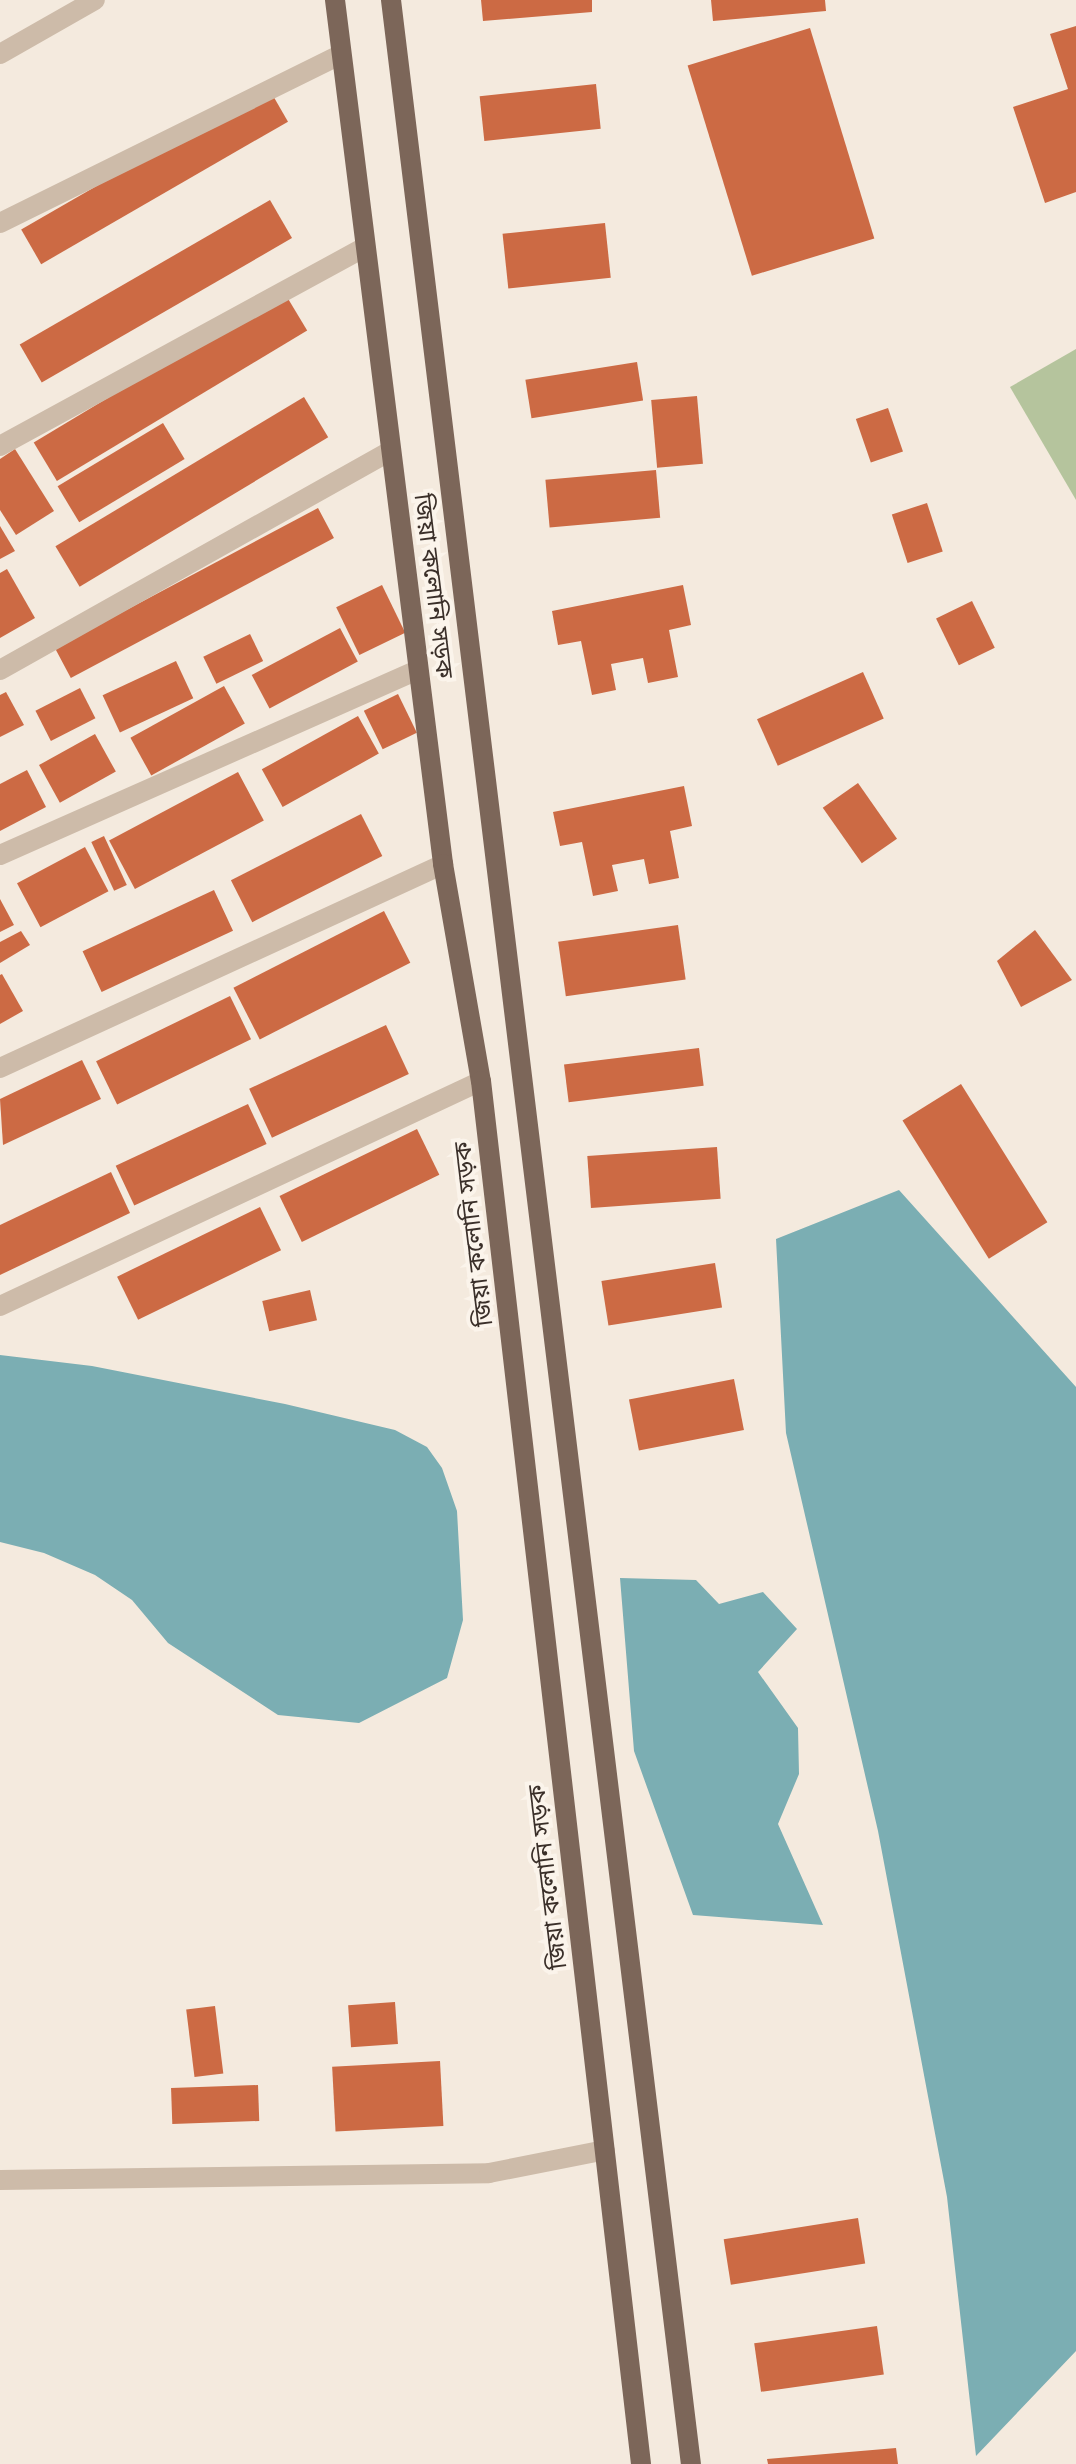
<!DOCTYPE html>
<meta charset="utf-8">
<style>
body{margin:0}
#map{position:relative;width:1076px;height:2464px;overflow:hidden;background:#f4eade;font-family:Quicksand,"Noto Sans Bengali",sans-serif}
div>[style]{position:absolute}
.green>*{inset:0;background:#b5c49d}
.water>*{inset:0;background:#7baeb3}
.building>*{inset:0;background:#cc6a44;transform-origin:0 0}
.minor>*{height:20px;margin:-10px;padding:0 10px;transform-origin:10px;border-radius:10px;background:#cdbba9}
.major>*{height:20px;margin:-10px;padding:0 10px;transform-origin:10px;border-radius:10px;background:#7c6659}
span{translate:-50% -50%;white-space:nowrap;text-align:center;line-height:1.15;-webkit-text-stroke:8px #fbf4eb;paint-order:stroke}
.street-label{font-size:24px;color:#3a2f29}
</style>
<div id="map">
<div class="green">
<div style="clip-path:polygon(1076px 349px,1076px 500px,1010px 387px)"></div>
</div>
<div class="water">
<div style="clip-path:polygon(899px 1190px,1076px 1387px,1076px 2351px,976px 2456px,947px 2197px,878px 1831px,786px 1433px,776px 1239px)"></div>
<div style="clip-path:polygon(0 1355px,92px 1366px,285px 1404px,395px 1430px,427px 1447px,442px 1468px,457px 1511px,463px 1620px,447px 1678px,359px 1723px,278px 1715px,168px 1643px,132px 1600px,95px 1575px,44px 1553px,0 1542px)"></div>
<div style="clip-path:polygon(620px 1578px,696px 1580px,719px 1604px,763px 1592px,797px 1629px,758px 1672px,798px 1728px,799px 1774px,778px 1824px,823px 1925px,693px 1915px,634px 1751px)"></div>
</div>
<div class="building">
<div style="clip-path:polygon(481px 0,592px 0,592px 12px,483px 21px)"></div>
<div style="clip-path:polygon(711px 0,825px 0,826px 11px,713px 21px)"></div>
<div style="clip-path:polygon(1076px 26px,1076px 192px,1045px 203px,1013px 107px,1068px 89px,1050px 34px)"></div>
<div style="left:810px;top:28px;width:220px;height:128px;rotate:73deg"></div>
<div style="left:596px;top:84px;width:45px;height:117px;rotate:84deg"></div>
<div style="left:268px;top:87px;width:40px;height:285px;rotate:60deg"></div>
<div style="left:270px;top:200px;width:44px;height:289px;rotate:60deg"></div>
<div style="left:605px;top:223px;width:55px;height:103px;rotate:84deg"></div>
<div style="left:284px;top:292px;width:45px;height:292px;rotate:59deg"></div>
<div style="left:637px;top:362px;width:39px;height:113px;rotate:81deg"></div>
<div style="left:697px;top:396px;width:68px;height:46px;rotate:85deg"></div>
<div style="left:304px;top:397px;width:47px;height:290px;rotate:59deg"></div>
<div style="left:888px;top:408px;width:46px;height:34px;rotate:71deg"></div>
<div style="left:163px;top:423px;width:42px;height:123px;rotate:59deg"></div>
<div style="clip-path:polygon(15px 449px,54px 511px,16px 535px,0 510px,0 459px)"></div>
<div style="left:656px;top:470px;width:48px;height:111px;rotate:85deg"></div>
<div style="left:927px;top:503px;width:51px;height:37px;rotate:72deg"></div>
<div style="left:318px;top:508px;width:34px;height:298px;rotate:62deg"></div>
<div style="clip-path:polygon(0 526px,15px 551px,0 559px)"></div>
<div style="clip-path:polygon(7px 569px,35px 618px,0 638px,0 573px)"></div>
<div style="left:382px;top:585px;width:53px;height:51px;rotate:64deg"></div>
<div style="clip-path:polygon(683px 585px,691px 625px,669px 630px,678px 677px,648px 683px,643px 658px,611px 664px,616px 690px,592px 695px,581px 641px,558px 645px,552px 611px)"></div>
<div style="left:972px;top:601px;width:52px;height:40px;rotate:64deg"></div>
<div style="left:340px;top:628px;width:38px;height:100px;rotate:62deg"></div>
<div style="left:250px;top:634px;width:30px;height:52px;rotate:64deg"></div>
<div style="left:176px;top:661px;width:41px;height:81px;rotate:65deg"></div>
<div style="left:863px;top:672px;width:51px;height:116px;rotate:66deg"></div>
<div style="left:224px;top:686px;width:43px;height:107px;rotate:61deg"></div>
<div style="left:80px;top:688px;width:34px;height:50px;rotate:63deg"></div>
<div style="clip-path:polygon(6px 692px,24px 725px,0 737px,0 695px)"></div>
<div style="left:398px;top:694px;width:43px;height:38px;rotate:64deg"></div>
<div style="left:358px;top:716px;width:43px;height:110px;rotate:61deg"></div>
<div style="left:95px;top:734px;width:43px;height:64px;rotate:61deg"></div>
<div style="clip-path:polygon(27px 770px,46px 807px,0 831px,0 784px)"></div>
<div style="left:238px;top:772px;width:55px;height:146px;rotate:62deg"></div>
<div style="left:858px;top:783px;width:68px;height:43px;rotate:55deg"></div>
<div style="clip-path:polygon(684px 786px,692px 826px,670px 831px,679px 878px,649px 884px,644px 859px,612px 865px,618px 891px,593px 896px,582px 842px,560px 846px,553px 812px)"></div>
<div style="left:361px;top:814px;width:47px;height:146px;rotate:63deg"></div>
<div style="left:104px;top:836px;width:54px;height:14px;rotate:65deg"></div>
<div style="left:85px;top:847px;width:50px;height:77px;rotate:62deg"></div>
<div style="left:214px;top:890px;width:45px;height:145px;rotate:65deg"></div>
<div style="clip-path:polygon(0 899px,14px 925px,0 932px)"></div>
<div style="left:384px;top:911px;width:58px;height:169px;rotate:63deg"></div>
<div style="left:678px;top:925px;width:55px;height:121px;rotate:82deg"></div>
<div style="clip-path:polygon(1035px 930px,1072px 980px,1021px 1007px,997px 961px)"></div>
<div style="clip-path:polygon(21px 931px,30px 945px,0 963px,0 942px)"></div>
<div style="clip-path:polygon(2px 974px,23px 1011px,0 1024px,0 975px)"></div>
<div style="left:230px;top:996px;width:48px;height:149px;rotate:64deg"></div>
<div style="left:386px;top:1025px;width:54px;height:151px;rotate:65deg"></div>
<div style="left:699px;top:1048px;width:38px;height:136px;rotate:83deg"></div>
<div style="clip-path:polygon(82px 1060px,101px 1099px,3px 1145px,0 1099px)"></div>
<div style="left:961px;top:1084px;width:163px;height:69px;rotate:58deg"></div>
<div style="left:248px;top:1104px;width:44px;height:146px;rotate:65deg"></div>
<div style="left:417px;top:1129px;width:51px;height:153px;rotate:64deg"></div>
<div style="left:717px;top:1147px;width:52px;height:130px;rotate:86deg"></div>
<div style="clip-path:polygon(111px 1172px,130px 1213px,0 1275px,0 1225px)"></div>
<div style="left:260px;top:1207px;width:48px;height:159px;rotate:64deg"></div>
<div style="left:715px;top:1263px;width:45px;height:115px;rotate:81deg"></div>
<div style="left:310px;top:1290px;width:31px;height:49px;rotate:77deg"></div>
<div style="left:734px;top:1379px;width:52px;height:107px;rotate:79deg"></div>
<div style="left:395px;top:2002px;width:42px;height:47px;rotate:86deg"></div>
<div style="left:215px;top:2006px;width:68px;height:29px;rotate:83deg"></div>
<div style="left:440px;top:2061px;width:65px;height:108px;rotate:87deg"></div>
<div style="left:258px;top:2085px;width:36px;height:87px;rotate:88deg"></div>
<div style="left:858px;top:2218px;width:46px;height:136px;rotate:81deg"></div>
<div style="left:877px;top:2326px;width:49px;height:124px;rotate:82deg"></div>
<div style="clip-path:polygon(896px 2448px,898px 2464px,768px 2464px,767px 2459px)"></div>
</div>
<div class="minor">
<div style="left:0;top:54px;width:109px;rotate:-29.6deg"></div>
<div style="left:0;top:223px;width:379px;rotate:-26.3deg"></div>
<div style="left:0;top:446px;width:416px;rotate:-28.6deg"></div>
<div style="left:0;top:670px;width:448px;rotate:-29.3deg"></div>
<div style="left:0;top:855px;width:457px;rotate:-23.9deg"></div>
<div style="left:0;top:1068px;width:488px;rotate:-24.7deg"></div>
<div style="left:0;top:1306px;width:531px;rotate:-25.07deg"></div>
<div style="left:0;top:2180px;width:489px;rotate:-0.8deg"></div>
<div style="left:489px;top:2173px;width:118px;rotate:-11.2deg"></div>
</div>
<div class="major">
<div style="left:335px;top:0;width:871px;rotate:82.87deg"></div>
<div style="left:443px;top:864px;width:220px;rotate:80.1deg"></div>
<div style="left:481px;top:1081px;width:1392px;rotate:83.4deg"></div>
<div style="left:391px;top:0;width:2482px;rotate:83.06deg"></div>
</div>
<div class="street-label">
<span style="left:434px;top:586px;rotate:83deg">জিয়া কলোনি সড়ক</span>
<span style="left:473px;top:1234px;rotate:-97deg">জিয়া কলোনি সড়ক</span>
<span style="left:547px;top:1877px;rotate:-97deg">জিয়া কলোনি সড়ক</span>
</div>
</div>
